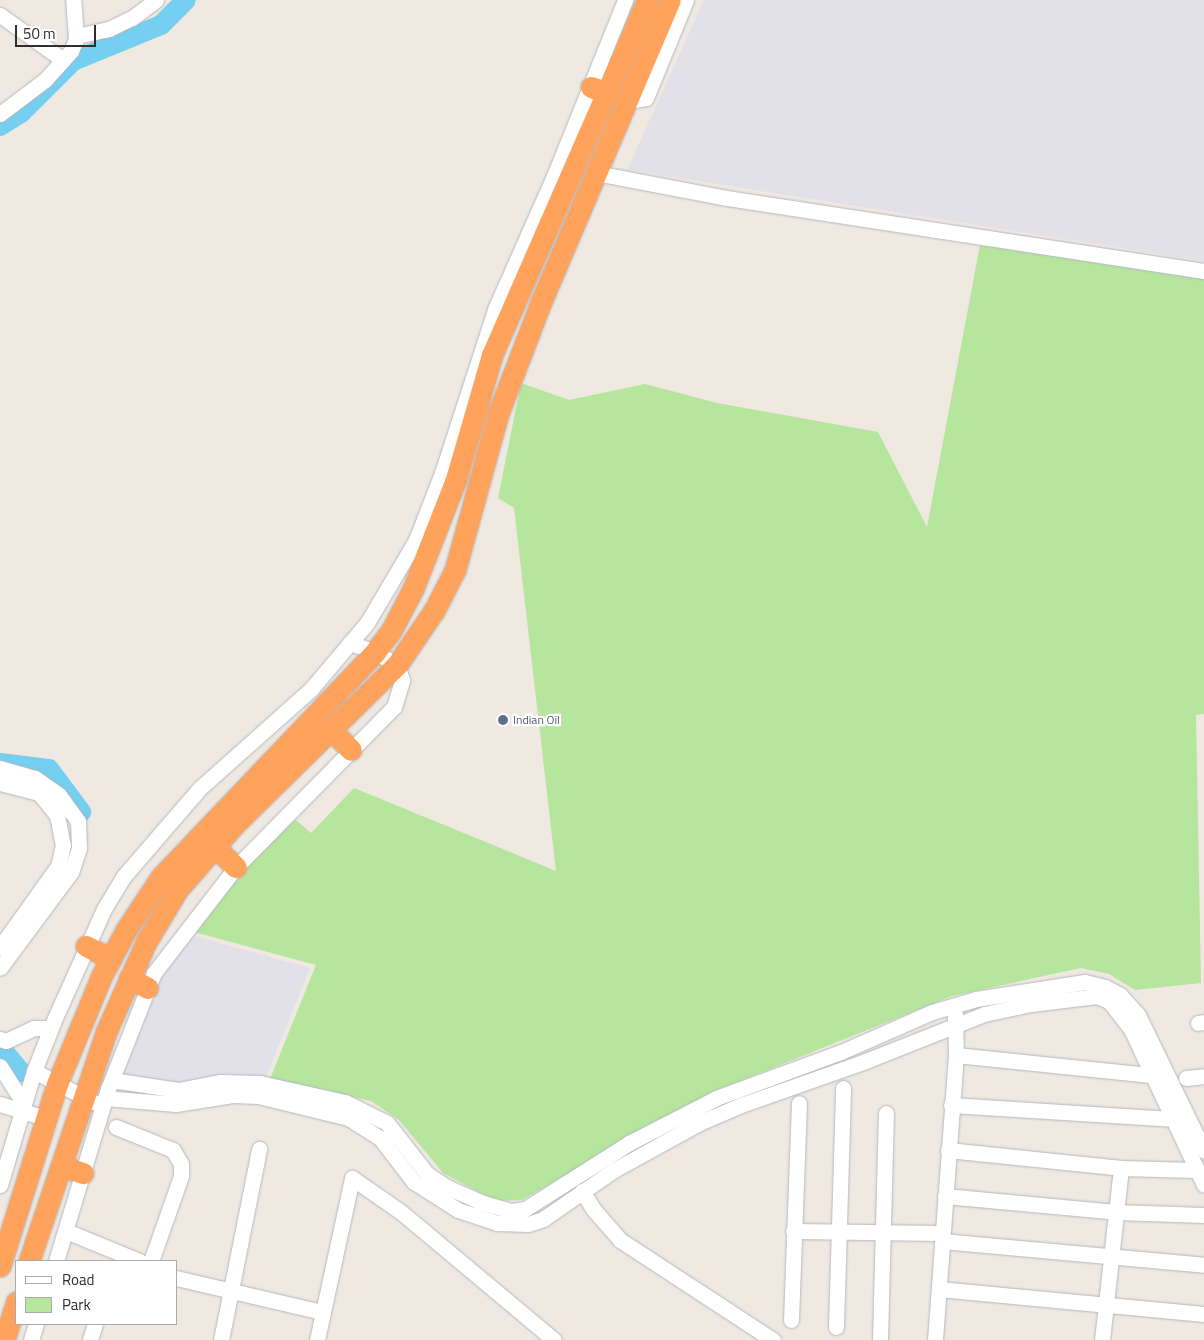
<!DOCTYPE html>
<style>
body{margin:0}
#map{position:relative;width:1204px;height:1340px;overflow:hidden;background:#efe9e1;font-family:"Titillium Web",sans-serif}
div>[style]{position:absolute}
.industrial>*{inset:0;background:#e3e1e8}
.green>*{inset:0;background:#b6e59e}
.river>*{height:20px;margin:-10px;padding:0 10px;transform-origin:10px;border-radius:10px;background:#75cff0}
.roads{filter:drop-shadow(0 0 1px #b4b7c1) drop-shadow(0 0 1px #b4b7c1)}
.minor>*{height:15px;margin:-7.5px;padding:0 7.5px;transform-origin:7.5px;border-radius:7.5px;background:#fff}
.highway>*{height:21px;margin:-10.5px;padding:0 10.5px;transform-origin:10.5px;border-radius:10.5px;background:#ffa35c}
.dots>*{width:14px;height:14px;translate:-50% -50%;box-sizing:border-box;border:2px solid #fff;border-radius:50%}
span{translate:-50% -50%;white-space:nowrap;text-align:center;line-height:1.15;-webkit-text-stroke:4.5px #fff;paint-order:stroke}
.service-label{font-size:12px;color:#4e5e75}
.left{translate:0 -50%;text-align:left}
.legend{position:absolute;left:15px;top:1260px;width:162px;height:65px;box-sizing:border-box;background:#fff;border:1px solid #ababab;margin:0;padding:6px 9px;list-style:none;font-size:15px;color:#2e2e2e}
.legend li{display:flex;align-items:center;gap:10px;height:25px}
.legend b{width:25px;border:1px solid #ababab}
.scale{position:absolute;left:15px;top:25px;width:81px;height:22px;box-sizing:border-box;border:2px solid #2e2e2e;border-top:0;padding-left:6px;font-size:15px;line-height:18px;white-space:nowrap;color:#2e2e2e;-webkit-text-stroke:4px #fff;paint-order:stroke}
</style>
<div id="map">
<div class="industrial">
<div style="clip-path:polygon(704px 0,1204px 0,1204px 261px,627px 170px)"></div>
<div style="clip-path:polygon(188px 934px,310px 968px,266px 1077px,177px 1087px,117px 1078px,157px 975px)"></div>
</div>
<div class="green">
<div style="clip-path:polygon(980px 245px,1204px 279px,1204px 714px,1196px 715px,1201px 983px,1135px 990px,1109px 974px,1081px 968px,952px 996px,710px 1093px,522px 1200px,496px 1201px,443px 1173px,399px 1120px,371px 1101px,270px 1079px,316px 965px,194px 932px,290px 815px,311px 833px,354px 788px,556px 871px,514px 508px,498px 498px,521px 383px,569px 400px,645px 384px,717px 403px,878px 432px,927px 527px)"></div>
</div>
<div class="river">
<div style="left:0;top:126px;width:25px;rotate:-32deg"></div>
<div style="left:21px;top:113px;width:74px;rotate:-45deg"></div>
<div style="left:73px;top:61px;width:95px;rotate:-22.2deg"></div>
<div style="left:161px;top:25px;width:35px;rotate:-45deg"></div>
<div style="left:0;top:763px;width:49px;rotate:7deg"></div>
<div style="left:49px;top:769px;width:54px;rotate:53.3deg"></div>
<div style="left:0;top:1047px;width:33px;rotate:50deg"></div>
</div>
<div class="roads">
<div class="minor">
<div style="left:0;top:15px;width:77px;rotate:35.5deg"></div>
<div style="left:76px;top:36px;width:34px;rotate:-12deg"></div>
<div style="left:109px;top:29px;width:25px;rotate:-26deg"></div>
<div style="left:132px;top:18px;width:30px;rotate:-37deg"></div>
<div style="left:627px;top:101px;width:19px;rotate:-9deg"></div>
<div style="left:646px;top:98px;width:106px;rotate:-67.8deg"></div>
<div style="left:0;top:114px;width:56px;rotate:-37.1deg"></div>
<div style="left:45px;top:80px;width:39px;rotate:-48deg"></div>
<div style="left:71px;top:51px;width:13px;rotate:-67deg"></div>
<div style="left:76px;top:39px;width:39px;rotate:-94deg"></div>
<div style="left:596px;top:173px;width:133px;rotate:10.8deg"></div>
<div style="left:727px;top:198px;width:483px;rotate:8.7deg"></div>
<div style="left:0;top:768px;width:36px;rotate:16deg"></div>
<div style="left:35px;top:778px;width:29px;rotate:35deg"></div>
<div style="left:59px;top:795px;width:32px;rotate:54deg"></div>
<div style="left:78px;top:821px;width:27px;rotate:88deg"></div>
<div style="left:79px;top:848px;width:25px;rotate:108deg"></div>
<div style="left:71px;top:872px;width:119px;rotate:126.5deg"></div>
<div style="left:0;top:783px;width:40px;rotate:14.4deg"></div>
<div style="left:39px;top:793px;width:28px;rotate:51deg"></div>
<div style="left:57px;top:815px;width:31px;rotate:79deg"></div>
<div style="left:63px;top:845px;width:22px;rotate:103deg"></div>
<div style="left:58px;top:866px;width:100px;rotate:125.6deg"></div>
<div style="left:1198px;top:1023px;width:6px;rotate:-9deg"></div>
<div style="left:0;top:1039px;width:6px;rotate:18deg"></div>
<div style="left:6px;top:1041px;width:31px;rotate:-25deg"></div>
<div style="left:34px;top:1028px;width:17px"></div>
<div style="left:956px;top:1055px;width:196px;rotate:5.9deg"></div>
<div style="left:0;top:1066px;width:45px;rotate:57.7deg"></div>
<div style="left:34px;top:1071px;width:67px;rotate:27.7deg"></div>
<div style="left:1186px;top:1078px;width:18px;rotate:-6deg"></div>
<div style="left:112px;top:1080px;width:67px;rotate:8.6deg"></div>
<div style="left:178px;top:1090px;width:43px;rotate:-10.8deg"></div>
<div style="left:220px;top:1082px;width:40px;rotate:1.4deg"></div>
<div style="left:260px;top:1083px;width:87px;rotate:12.6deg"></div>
<div style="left:345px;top:1102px;width:47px;rotate:26.6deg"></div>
<div style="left:387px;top:1123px;width:65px;rotate:51.9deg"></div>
<div style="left:427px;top:1174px;width:24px;rotate:33deg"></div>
<div style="left:447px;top:1187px;width:36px;rotate:24deg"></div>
<div style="left:480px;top:1202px;width:33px;rotate:16deg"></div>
<div style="left:512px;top:1211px;width:13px;rotate:-9deg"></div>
<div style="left:525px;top:1209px;width:123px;rotate:-32.4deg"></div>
<div style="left:629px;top:1143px;width:98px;rotate:-27.3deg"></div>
<div style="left:716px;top:1098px;width:133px;rotate:-20.2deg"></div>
<div style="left:841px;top:1052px;width:99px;rotate:-23.7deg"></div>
<div style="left:932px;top:1012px;width:46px;rotate:-16.5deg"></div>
<div style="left:976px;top:999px;width:110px;rotate:-8.9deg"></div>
<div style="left:1085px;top:982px;width:21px;rotate:14deg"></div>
<div style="left:1105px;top:987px;width:17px;rotate:28deg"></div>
<div style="left:1120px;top:995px;width:27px;rotate:48deg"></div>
<div style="left:1138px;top:1015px;width:151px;rotate:64.1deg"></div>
<div style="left:105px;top:1098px;width:71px;rotate:4.8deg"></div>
<div style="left:176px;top:1104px;width:57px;rotate:-9.1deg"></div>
<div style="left:232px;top:1095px;width:26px;rotate:2deg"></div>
<div style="left:258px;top:1096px;width:93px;rotate:13.7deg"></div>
<div style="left:348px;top:1118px;width:38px;rotate:32deg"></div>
<div style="left:380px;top:1138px;width:56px;rotate:52.3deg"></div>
<div style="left:414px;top:1182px;width:52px;rotate:32.5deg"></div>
<div style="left:458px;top:1210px;width:41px;rotate:18.4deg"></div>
<div style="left:497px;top:1223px;width:31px;rotate:2deg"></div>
<div style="left:528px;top:1224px;width:16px;rotate:-18deg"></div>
<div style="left:543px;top:1219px;width:86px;rotate:-34.6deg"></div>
<div style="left:614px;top:1170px;width:97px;rotate:-28.9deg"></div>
<div style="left:699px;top:1123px;width:46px;rotate:-23.2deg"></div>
<div style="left:741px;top:1105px;width:129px;rotate:-19.4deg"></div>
<div style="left:863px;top:1062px;width:130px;rotate:-21.6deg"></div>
<div style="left:984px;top:1014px;width:48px;rotate:-12deg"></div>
<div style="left:1031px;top:1004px;width:66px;rotate:-6.9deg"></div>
<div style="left:1097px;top:996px;width:13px;rotate:23deg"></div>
<div style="left:1109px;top:1001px;width:36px;rotate:52deg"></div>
<div style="left:1131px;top:1029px;width:172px;rotate:64.9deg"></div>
<div style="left:0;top:1104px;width:47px;rotate:17.3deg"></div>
<div style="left:951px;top:1105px;width:221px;rotate:3.6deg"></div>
<div style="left:116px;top:1127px;width:61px;rotate:22deg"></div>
<div style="left:173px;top:1150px;width:16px;rotate:60deg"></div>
<div style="left:181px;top:1164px;width:12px;rotate:90deg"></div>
<div style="left:181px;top:1176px;width:90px;rotate:109.4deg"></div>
<div style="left:948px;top:1150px;width:174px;rotate:5.9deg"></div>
<div style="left:1121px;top:1168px;width:75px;rotate:1.5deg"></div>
<div style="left:0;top:1185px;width:119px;rotate:-73.4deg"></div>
<div style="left:34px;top:1071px;width:57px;rotate:-68.4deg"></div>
<div style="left:55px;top:1018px;width:120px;rotate:-65.8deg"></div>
<div style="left:104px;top:909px;width:39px;rotate:-59deg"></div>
<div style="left:124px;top:876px;width:116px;rotate:-49.2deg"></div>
<div style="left:200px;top:788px;width:149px;rotate:-41.7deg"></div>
<div style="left:311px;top:689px;width:87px;rotate:-49.7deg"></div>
<div style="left:367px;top:623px;width:96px;rotate:-59.4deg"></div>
<div style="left:416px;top:540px;width:72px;rotate:-68.8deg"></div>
<div style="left:442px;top:473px;width:175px;rotate:-72deg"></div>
<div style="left:496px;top:307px;width:143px;rotate:-66.1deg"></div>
<div style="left:554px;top:176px;width:190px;rotate:-68deg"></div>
<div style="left:582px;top:1191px;width:22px;rotate:58deg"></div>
<div style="left:594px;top:1210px;width:40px;rotate:49deg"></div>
<div style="left:620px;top:1240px;width:183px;rotate:33.2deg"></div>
<div style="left:945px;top:1196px;width:172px;rotate:5.3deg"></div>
<div style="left:1116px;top:1212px;width:88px;rotate:2deg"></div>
<div style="left:66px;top:1231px;width:79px;rotate:22.3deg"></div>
<div style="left:793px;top:1231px;width:149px;rotate:0.8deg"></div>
<div style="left:942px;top:1241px;width:263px;rotate:5.2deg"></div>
<div style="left:56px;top:1261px;width:180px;rotate:-73.2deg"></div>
<div style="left:108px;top:1089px;width:125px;rotate:-68.4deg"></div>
<div style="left:154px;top:973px;width:134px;rotate:-52.3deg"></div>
<div style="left:236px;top:867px;width:225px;rotate:-45.4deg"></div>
<div style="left:394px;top:707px;width:28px;rotate:-73deg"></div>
<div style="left:402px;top:680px;width:16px;rotate:-108deg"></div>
<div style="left:397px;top:665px;width:26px;rotate:-149deg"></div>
<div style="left:375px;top:652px;width:27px;rotate:-160deg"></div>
<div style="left:176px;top:1278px;width:150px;rotate:13.1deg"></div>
<div style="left:939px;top:1289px;width:266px;rotate:5.4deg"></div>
<div style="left:791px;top:1320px;width:217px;rotate:-87.9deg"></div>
<div style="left:836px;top:1327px;width:239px;rotate:-88.3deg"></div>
<div style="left:31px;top:1340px;width:17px;rotate:-73deg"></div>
<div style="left:90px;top:1340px;width:17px;rotate:-73deg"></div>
<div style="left:221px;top:1340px;width:195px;rotate:-78.7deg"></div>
<div style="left:317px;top:1340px;width:166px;rotate:-77.8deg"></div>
<div style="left:352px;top:1178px;width:60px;rotate:34.8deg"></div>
<div style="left:401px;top:1212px;width:199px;rotate:39.9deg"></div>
<div style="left:880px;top:1340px;width:227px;rotate:-88.5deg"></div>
<div style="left:935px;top:1340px;width:286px;rotate:-85.8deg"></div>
<div style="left:956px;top:1055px;width:42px;rotate:-91.4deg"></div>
<div style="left:1102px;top:1340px;width:173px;rotate:-83.7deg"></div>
</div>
<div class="highway">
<div style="left:591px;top:87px;width:18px;rotate:19deg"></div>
<div style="left:331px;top:730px;width:28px;rotate:45deg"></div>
<div style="left:215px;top:847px;width:29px;rotate:44deg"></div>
<div style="left:86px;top:946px;width:28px;rotate:27deg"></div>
<div style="left:129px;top:978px;width:21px;rotate:28deg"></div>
<div style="left:61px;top:1166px;width:23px;rotate:18deg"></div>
<div style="left:29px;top:1261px;width:242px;rotate:-71.4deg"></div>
<div style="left:106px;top:1032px;width:98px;rotate:-66deg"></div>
<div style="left:146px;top:942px;width:62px;rotate:-58.9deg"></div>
<div style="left:178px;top:889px;width:85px;rotate:-48.8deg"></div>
<div style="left:234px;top:825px;width:228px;rotate:-44.5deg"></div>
<div style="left:397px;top:665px;width:68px;rotate:-55.8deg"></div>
<div style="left:435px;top:609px;width:44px;rotate:-62.9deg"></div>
<div style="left:455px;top:570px;width:162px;rotate:-74.6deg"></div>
<div style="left:498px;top:414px;width:120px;rotate:-69deg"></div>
<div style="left:541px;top:302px;width:328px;rotate:-66.9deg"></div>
<div style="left:0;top:1266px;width:191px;rotate:-72.6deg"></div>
<div style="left:57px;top:1084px;width:118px;rotate:-67.6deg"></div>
<div style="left:102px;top:975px;width:51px;rotate:-61.9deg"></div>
<div style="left:126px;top:930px;width:64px;rotate:-56.6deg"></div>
<div style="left:161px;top:877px;width:311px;rotate:-46.4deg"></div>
<div style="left:375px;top:652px;width:26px;rotate:-53deg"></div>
<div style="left:391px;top:631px;width:47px;rotate:-62.4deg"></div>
<div style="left:413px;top:589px;width:118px;rotate:-68.6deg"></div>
<div style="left:456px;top:479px;width:129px;rotate:-73.8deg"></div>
<div style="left:492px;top:355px;width:387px;rotate:-66.4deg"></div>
<div style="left:4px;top:1340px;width:40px;rotate:-72deg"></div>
</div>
</div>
<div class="dots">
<div style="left:503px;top:720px;background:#5c6f8a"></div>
</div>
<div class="service-label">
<span class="left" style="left:513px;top:720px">Indian Oil</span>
</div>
<ul class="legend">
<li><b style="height:6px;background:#fff"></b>Road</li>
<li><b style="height:14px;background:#b6e59e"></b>Park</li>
</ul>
<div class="scale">50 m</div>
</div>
